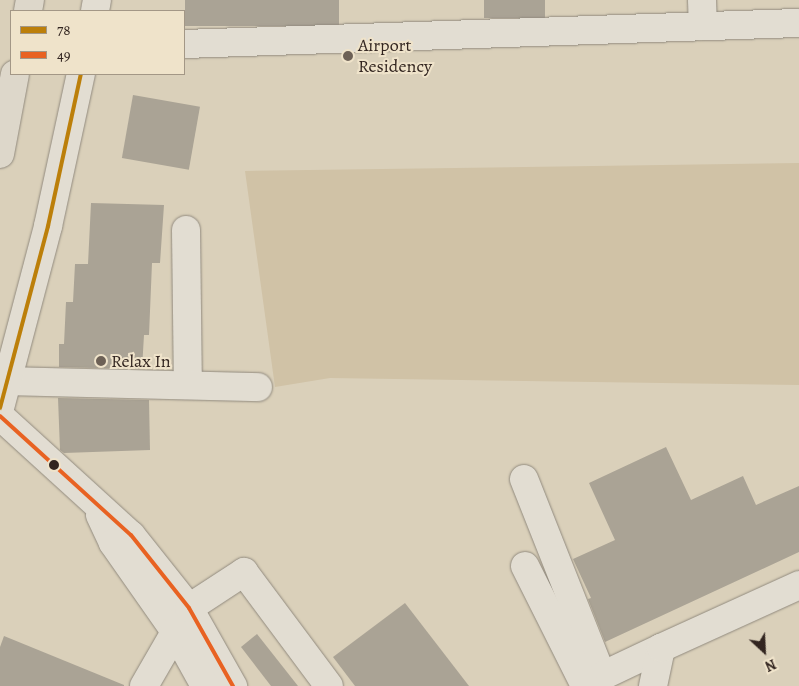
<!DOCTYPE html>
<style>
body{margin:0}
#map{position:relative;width:799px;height:686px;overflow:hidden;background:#dad0ba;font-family:Alegreya,serif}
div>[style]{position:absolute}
.green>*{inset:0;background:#d0c2a6}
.building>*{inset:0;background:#aaa395;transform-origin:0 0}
.roads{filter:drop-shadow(0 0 1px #918a7e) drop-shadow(0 0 1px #918a7e)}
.minor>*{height:28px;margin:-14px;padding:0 14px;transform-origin:14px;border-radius:14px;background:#e2ddd2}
.highway>*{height:28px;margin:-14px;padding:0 14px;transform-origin:14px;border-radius:14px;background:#ddd7ca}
.bus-1>*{height:4px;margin:-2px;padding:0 2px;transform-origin:2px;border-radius:2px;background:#bc7f0a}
.bus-2>*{height:4px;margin:-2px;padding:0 2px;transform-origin:2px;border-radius:2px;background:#e86222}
.dots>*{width:14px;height:14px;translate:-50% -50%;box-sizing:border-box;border:2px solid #efe3ca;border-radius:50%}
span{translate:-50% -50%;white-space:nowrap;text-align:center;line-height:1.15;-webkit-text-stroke:4px #efe3ca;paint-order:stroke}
.poi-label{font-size:18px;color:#322520}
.left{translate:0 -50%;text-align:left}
.legend{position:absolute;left:10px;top:10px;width:175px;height:65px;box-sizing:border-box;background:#efe3ca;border:1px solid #a39786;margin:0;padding:6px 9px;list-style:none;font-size:15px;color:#322520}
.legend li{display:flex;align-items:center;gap:10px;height:25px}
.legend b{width:25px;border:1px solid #a39786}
.north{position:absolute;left:739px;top:626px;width:50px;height:50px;-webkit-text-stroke:4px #efe3ca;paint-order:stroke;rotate:155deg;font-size:14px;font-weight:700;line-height:20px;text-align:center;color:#322520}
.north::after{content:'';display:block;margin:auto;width:18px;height:22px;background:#322520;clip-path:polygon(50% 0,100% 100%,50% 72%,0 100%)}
</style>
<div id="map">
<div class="green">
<div style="clip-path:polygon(799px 163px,799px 385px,330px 378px,275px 387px,245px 171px)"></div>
</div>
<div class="building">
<div style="left:185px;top:0;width:154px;height:26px"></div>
<div style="left:484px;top:0;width:61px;height:18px"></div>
<div style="left:133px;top:95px;width:68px;height:64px;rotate:10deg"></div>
<div style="clip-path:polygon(91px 203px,164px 205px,160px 263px,152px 263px,149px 335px,144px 335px,142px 369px,59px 367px,59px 344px,64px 344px,66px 302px,73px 302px,75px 264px,88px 264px)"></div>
<div style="clip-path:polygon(58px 398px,149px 400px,150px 450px,64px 453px,60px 450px)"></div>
<div style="clip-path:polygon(666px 447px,691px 500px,743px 476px,756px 505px,799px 486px,799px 552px,605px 642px,588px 599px,591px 598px,573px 559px,615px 540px,589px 483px)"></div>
<div style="clip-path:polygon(405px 603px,469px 686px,355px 686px,333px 657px)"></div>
<div style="clip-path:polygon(257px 634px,298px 686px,271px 686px,241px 647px)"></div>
<div style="clip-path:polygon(4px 636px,124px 685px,124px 686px,0 686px,0 647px)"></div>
</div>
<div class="roads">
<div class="minor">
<div style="left:702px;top:0;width:26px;rotate:88deg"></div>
<div style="left:95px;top:11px;width:11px;rotate:-80deg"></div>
<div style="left:184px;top:44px;width:615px;rotate:-1.96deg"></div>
<div style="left:186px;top:230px;width:155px;rotate:89.3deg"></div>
<div style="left:7px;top:381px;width:251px;rotate:1.4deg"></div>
<div style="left:0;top:408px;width:188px;rotate:-75.2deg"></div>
<div style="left:48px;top:226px;width:156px;rotate:-77.8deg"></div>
<div style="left:0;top:416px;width:177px;rotate:42.3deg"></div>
<div style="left:131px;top:535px;width:93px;rotate:51.5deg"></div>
<div style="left:189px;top:608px;width:90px;rotate:60.6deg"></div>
<div style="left:524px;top:479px;width:212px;rotate:68.4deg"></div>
<div style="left:602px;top:676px;width:65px;rotate:-25.4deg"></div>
<div style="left:100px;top:515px;width:31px;rotate:65deg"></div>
<div style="left:113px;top:543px;width:106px;rotate:55deg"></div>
<div style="left:174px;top:630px;width:64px;rotate:61deg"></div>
<div style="left:525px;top:566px;width:134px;rotate:63.4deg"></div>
<div style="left:144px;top:686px;width:90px;rotate:-60deg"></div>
<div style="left:189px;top:608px;width:66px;rotate:-33.2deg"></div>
<div style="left:244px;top:572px;width:142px;rotate:53.3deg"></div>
<div style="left:653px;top:686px;width:39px;rotate:-78deg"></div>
<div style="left:661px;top:648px;width:152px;rotate:-24.5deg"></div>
</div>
<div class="highway">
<div style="left:28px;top:11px;width:11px;rotate:-80deg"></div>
<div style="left:0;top:154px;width:81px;rotate:-79.4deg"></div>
</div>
</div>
<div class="bus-1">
<div style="left:0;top:408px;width:188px;rotate:-75.2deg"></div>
<div style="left:48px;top:226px;width:156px;rotate:-77.8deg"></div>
</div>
<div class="bus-2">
<div style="left:0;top:416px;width:177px;rotate:42.3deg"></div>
<div style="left:131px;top:535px;width:93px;rotate:51.5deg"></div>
<div style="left:189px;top:608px;width:90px;rotate:60.6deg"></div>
</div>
<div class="dots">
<div style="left:348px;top:56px;background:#6d6156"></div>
<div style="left:101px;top:361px;background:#6d6156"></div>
<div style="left:54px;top:465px;background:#322520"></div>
</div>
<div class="poi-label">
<span class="left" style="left:358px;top:56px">Airport<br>Residency</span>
<span class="left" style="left:111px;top:361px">Relax In</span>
</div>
<ul class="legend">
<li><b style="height:6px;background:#bc7f0a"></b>78</li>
<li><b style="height:6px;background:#e86222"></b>49</li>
</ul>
<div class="north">N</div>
</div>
